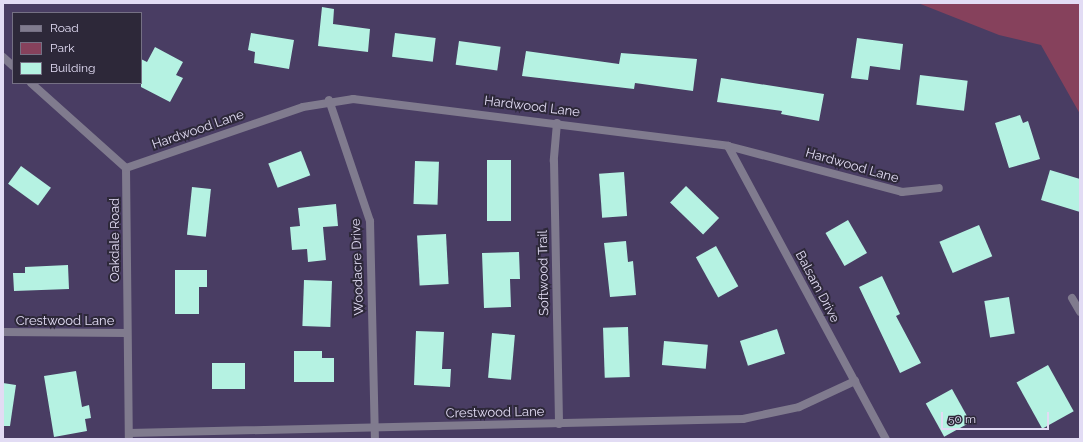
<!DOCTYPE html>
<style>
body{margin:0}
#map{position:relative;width:1083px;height:442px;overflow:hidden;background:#493d63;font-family:Raleway,sans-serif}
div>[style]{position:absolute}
.green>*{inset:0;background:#86415c}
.building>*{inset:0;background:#b5f2e2;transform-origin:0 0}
.street>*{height:8px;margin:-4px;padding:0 4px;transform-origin:4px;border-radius:4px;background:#807b8e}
span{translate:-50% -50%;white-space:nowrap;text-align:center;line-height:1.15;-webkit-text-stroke:4px #2d2839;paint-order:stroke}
.street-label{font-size:13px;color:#e2dcf4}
.frame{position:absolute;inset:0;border:4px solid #e2dcf4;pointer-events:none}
.legend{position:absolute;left:12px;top:12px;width:130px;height:72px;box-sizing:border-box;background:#2d2839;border:1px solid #757084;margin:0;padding:5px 7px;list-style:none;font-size:12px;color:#e2dcf4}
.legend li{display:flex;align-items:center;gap:8px;height:20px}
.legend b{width:20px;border:1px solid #757084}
.scale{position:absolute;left:941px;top:412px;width:108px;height:18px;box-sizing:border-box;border:2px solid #e2dcf4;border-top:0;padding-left:5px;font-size:12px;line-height:14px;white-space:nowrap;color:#e2dcf4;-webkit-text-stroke:3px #2d2839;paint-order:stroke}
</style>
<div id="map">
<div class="green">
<div style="clip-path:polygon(918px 3px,1080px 3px,1080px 114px,1041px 45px,999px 35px)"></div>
</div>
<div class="building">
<div style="clip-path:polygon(322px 7px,334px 9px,333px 24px,370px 29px,368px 52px,318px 46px)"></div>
<div style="clip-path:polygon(251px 33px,294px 40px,289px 69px,254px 63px,255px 52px,248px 50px)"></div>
<div style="left:395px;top:33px;width:41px;height:24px;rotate:7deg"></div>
<div style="clip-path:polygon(857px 38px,903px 44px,900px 70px,870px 66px,868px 80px,851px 78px)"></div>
<div style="left:459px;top:41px;width:42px;height:24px;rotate:8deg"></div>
<div style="clip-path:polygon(155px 47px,183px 62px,176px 75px,183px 78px,170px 102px,141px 87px,141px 59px,147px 62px)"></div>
<div style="clip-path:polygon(526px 51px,619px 64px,621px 53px,697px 59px,693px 91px,635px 83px,634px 89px,522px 76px)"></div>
<div style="left:920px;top:75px;width:48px;height:30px;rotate:7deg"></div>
<div style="clip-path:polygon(721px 78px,824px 94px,819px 121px,781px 114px,782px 111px,717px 102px)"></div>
<div style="clip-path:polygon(1020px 115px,1023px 123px,1028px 121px,1040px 159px,1009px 168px,995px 123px)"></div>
<div style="left:301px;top:151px;width:26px;height:35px;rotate:69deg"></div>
<div style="left:487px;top:160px;width:24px;height:61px"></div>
<div style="left:415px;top:161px;width:24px;height:43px;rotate:2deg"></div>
<div style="left:21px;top:166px;width:37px;height:22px;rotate:36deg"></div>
<div style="clip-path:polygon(1050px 170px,1080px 179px,1080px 212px,1041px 200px)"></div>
<div style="left:624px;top:172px;width:44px;height:25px;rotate:86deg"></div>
<div style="left:686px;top:186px;width:46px;height:23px;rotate:44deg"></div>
<div style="left:192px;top:187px;width:19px;height:48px;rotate:6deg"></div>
<div style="clip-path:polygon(336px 204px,338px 226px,323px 227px,326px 260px,308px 262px,307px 249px,292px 250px,290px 227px,300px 226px,298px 208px)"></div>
<div style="left:848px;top:220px;width:38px;height:26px;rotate:60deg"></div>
<div style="left:979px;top:225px;width:34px;height:43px;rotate:67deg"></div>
<div style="left:446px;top:234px;width:50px;height:29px;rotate:87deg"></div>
<div style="clip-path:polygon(626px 241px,628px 262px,633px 261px,636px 295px,610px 297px,604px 243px)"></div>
<div style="left:716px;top:246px;width:46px;height:23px;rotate:61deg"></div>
<div style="clip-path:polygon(519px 252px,520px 279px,510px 279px,511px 307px,484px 308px,482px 253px)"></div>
<div style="clip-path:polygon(68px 265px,69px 289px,14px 291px,13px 273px,25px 273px,25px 267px)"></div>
<div style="clip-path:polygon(175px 270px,207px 270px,207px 287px,199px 287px,199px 314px,175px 314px)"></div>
<div style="clip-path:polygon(882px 276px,900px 314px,896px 316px,921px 363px,900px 373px,859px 287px)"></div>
<div style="left:304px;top:280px;width:28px;height:46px;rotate:2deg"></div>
<div style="left:1009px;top:297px;width:37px;height:25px;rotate:81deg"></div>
<div style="left:628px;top:327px;width:50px;height:25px;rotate:88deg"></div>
<div style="left:777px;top:329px;width:26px;height:39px;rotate:72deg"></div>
<div style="clip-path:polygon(416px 331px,444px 332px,442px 369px,451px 369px,450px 387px,414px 385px)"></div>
<div style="left:492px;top:333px;width:23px;height:45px;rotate:5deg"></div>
<div style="left:664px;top:341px;width:44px;height:24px;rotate:5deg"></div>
<div style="clip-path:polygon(294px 351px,322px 351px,322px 358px,334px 358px,334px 382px,294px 382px)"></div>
<div style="left:212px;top:363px;width:33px;height:26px"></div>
<div style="left:1048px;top:365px;width:53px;height:36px;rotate:61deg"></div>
<div style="clip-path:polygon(76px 371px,82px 407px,89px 405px,91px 418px,85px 419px,87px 431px,54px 437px,44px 376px)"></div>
<div style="clip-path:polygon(3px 383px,16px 385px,10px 426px,3px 426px)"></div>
<div style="left:952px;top:389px;width:38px;height:30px;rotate:61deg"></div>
</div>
<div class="street">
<div style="left:3px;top:57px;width:13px;rotate:42deg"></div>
<div style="left:31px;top:83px;width:127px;rotate:41.8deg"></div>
<div style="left:126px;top:168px;width:271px;rotate:89.4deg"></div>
<div style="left:329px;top:100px;width:128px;rotate:71.3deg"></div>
<div style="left:370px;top:221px;width:218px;rotate:88.7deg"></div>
<div style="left:557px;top:123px;width:38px;rotate:95deg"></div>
<div style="left:554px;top:161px;width:263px;rotate:88.9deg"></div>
<div style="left:728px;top:146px;width:333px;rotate:61.7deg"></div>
<div style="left:126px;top:168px;width:187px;rotate:-19deg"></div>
<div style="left:303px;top:107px;width:51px;rotate:-9.1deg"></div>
<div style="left:353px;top:99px;width:378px;rotate:7.1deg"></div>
<div style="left:728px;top:146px;width:180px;rotate:14.8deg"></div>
<div style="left:902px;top:192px;width:37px;rotate:-6deg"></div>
<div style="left:1072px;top:298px;width:16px;rotate:60deg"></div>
<div style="left:3px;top:332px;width:124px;rotate:0.5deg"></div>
<div style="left:129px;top:433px;width:614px;rotate:-1.31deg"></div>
<div style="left:743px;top:419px;width:57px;rotate:-12.1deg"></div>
<div style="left:799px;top:407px;width:62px;rotate:-24.9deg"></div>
</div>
<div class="street-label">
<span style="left:532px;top:107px;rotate:7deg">Hardwood Lane</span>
<span style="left:198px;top:130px;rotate:-19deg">Hardwood Lane</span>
<span style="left:852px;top:166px;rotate:16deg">Hardwood Lane</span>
<span style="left:115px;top:240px;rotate:-90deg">Oakdale Road</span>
<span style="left:358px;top:267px;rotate:-92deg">Woodacre Drive</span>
<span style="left:544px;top:273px;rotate:-91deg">Softwood Trail</span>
<span style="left:817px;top:287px;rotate:62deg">Balsam Drive</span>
<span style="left:65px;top:321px">Crestwood Lane</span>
<span style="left:495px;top:413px;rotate:-1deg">Crestwood Lane</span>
</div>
<div class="frame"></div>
<ul class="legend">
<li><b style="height:5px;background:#807b8e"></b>Road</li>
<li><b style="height:11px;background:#86415c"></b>Park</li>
<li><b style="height:11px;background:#b5f2e2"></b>Building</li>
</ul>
<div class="scale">50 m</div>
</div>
